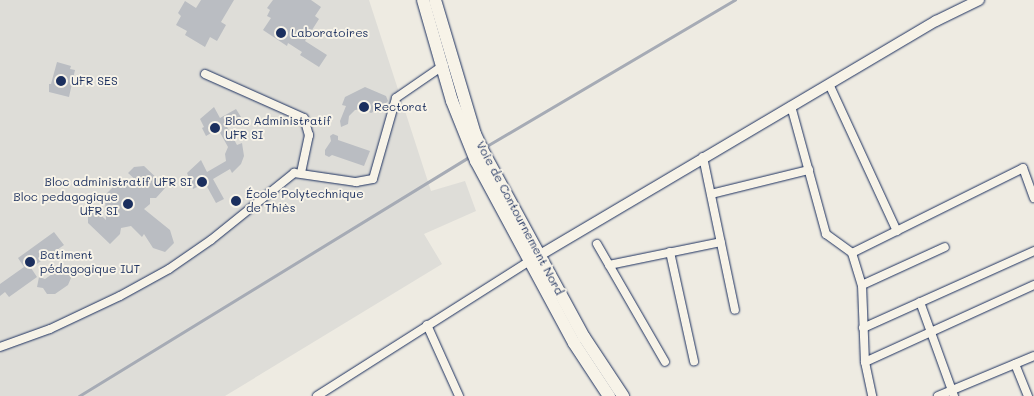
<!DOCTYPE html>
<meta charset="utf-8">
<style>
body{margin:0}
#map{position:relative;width:1034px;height:396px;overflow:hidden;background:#eeebe2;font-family:Mali,sans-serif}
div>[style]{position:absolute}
.built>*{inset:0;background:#deddd8}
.stream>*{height:2.5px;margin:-1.25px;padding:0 1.25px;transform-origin:1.25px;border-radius:1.25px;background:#a6abb5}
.building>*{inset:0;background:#babdc2}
.roads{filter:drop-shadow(0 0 1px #1b2f5e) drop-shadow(0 0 1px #1b2f5e)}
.minor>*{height:8px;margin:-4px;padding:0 4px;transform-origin:4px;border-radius:4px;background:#f7f3e8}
.tertiary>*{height:10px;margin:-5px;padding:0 5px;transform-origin:5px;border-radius:5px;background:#f7f3e8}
.primary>*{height:12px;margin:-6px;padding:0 6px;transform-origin:6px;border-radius:6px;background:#f7f3e8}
.dots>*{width:14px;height:14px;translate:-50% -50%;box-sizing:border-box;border:2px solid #f7f3e8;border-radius:50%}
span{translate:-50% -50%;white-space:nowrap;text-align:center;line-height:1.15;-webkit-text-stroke:4px #f7f3e8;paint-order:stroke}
.poi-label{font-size:12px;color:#1b2f5e}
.left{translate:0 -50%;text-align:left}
.right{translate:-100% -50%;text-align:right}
.street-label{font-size:12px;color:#1b2f5e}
</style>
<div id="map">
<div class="built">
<div style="clip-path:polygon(0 0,369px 0,431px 191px,465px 181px,476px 211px,424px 234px,442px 264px,225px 396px,0 396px)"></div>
</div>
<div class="stream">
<div style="left:485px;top:147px;width:290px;rotate:-30.5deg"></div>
<div style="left:79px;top:396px;width:459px;rotate:-31.5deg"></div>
</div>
<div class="building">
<div style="clip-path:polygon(201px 0,234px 0,221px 22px,226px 25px,217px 41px,210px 37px,205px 47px,185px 35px,187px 31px,176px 25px,181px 16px,178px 13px,185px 1px,196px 8px)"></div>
<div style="clip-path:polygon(273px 0,311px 0,321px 7px,315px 16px,319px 19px,305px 41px,327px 55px,319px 67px,300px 55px,302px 52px,288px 43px,287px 46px,263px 30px,271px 18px,267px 16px,270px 10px,267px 8px)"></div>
<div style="clip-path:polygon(57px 62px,71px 66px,70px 69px,75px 70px,69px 97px,49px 92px,49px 84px,51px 84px)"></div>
<div style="clip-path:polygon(365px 87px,386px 96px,388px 101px,381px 108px,371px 113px,363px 109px,355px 110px,349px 116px,348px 124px,341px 127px,340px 121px,346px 106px,342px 105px,345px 97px)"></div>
<div style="clip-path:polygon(214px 107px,220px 118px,236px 109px,241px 117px,226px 125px,237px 145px,242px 143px,244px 156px,241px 164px,232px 173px,230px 169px,213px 179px,224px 199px,216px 203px,205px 183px,193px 189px,187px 173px,201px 160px,207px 172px,226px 161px,225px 154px,228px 147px,218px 129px,206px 136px,202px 128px,204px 127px,200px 119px)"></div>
<div style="clip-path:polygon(333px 134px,338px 136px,338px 140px,370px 151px,364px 166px,332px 155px,329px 157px,325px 155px,325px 150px,331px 141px,330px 136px)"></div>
<div style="clip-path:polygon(144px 166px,166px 187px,156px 198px,150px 198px,150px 204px,144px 209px,170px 230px,174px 243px,165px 252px,153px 248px,144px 234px,142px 237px,131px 226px,121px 228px,120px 234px,110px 244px,88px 223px,88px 213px,93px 208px,106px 220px,105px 195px,117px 183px,138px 182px,128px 173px,134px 167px)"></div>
<div style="clip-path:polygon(54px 232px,64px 245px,31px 268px,37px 277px,9px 297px,5px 292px,0 296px,0 284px,24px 267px,18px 258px)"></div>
<div style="clip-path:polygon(58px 270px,60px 273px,68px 273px,71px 278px,68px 285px,55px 294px,47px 294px,43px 288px,37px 287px,39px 277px,45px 279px)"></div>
</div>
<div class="roads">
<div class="minor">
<div style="left:205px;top:74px;width:108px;rotate:24deg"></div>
<div style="left:304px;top:118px;width:18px;rotate:74deg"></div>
<div style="left:309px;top:135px;width:39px;rotate:102deg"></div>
<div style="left:829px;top:84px;width:162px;rotate:65.2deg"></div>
<div style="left:791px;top:106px;width:133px;rotate:74.7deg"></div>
<div style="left:826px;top:234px;width:32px;rotate:36deg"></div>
<div style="left:852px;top:253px;width:34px;rotate:73deg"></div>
<div style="left:862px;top:285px;width:77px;rotate:87.8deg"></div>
<div style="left:865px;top:362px;width:35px;rotate:78deg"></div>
<div style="left:703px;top:157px;width:156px;rotate:78.2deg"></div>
<div style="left:711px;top:194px;width:101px;rotate:-13.8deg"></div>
<div style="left:597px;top:244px;width:136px;rotate:60deg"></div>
<div style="left:670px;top:252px;width:112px;rotate:77.6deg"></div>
<div style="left:852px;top:253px;width:191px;rotate:-26.4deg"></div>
<div style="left:1023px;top:168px;width:32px;rotate:70deg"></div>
<div style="left:609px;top:265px;width:114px;rotate:-11.6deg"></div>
<div style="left:862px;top:285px;width:91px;rotate:-24.6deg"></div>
<div style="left:920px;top:302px;width:100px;rotate:70.1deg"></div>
<div style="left:427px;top:325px;width:78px;rotate:65.7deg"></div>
<div style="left:863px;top:328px;width:188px;rotate:-24.2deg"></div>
<div style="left:0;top:347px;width:53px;rotate:-19.8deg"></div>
<div style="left:50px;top:329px;width:77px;rotate:-25.2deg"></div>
<div style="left:120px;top:296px;width:56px;rotate:-28.9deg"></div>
<div style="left:169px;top:269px;width:51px;rotate:-34.6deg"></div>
<div style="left:211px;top:240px;width:107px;rotate:-38.9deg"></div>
<div style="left:294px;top:173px;width:63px;rotate:8.3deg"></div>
<div style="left:356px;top:182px;width:17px;rotate:-10deg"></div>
<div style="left:373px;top:179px;width:84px;rotate:-74.1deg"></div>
<div style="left:396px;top:98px;width:58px;rotate:-34.5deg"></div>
<div style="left:865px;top:362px;width:186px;rotate:-24.5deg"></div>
<div style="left:1015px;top:364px;width:35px;rotate:68deg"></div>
<div style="left:317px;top:396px;width:252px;rotate:-32.4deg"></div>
<div style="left:938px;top:396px;width:104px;rotate:-22.6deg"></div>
</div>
<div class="tertiary">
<div style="left:535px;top:258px;width:466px;rotate:-30.6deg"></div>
<div style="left:936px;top:21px;width:48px;rotate:-26deg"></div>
</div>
<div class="primary">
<div style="left:423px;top:0;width:105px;rotate:74deg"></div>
<div style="left:452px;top:101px;width:65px;rotate:68.2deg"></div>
<div style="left:476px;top:161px;width:207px;rotate:61.7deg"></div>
<div style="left:574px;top:343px;width:64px;rotate:56.6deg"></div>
<div style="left:435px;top:0;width:140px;rotate:73.4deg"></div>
<div style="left:475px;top:134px;width:23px;rotate:65deg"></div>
<div style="left:485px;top:155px;width:207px;rotate:61.5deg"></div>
<div style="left:584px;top:337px;width:71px;rotate:56.5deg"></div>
</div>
</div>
<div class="dots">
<div style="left:281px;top:33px;background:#1b2f5e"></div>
<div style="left:61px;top:81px;background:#1b2f5e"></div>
<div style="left:364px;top:107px;background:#1b2f5e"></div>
<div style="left:215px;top:128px;background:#1b2f5e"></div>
<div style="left:202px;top:182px;background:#1b2f5e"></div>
<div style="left:236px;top:201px;background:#1b2f5e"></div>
<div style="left:128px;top:204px;background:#1b2f5e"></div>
<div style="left:30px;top:262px;background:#1b2f5e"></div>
</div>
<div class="poi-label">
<span class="left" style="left:291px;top:33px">Laboratoires</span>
<span class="left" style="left:71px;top:81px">UFR SES</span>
<span class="left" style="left:374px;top:107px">Rectorat</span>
<span class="left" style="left:225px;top:128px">Bloc Administratif<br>UFR SI</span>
<span class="right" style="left:192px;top:182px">Bloc administratif UFR SI</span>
<span class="left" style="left:246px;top:201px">École Polytechnique<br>de Thiès</span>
<span class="right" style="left:118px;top:204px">Bloc pedagogique<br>UFR SI</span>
<span class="left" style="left:40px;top:262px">Batiment<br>pédagogique IUT</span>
</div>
<div class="street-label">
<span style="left:520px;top:218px;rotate:62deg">Voie de Contournement Nord</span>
</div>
</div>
